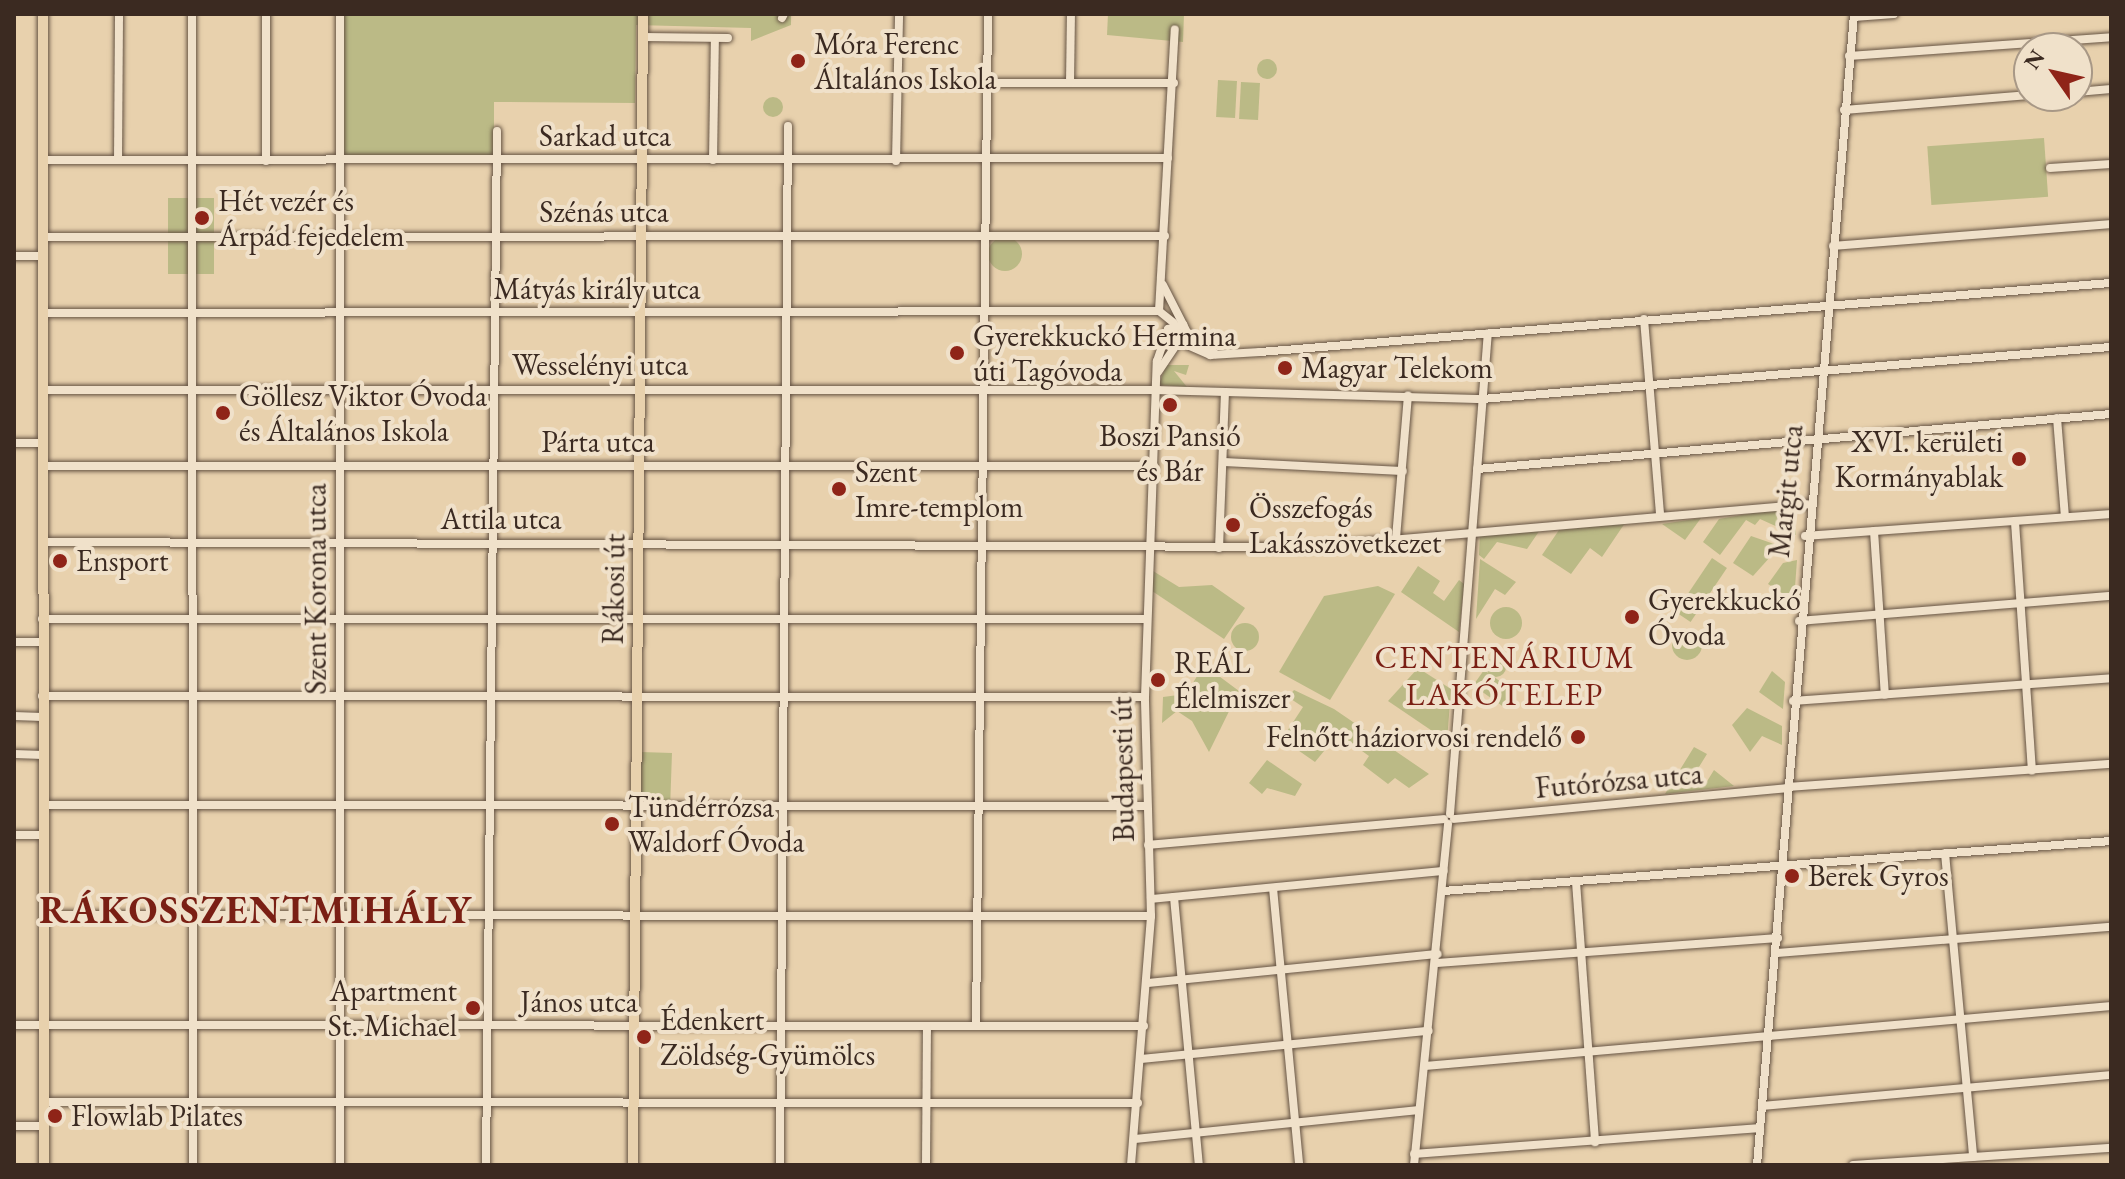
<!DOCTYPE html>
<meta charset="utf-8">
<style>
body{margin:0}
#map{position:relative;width:2125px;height:1179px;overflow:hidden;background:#e8d1ad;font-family:"EB Garamond",serif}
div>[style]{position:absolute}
.green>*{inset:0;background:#bbba86;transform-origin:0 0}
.round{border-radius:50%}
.roads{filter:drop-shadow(0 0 2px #665444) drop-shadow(0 0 2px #665444)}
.minor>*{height:8px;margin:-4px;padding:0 4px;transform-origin:4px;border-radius:4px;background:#f0e1ca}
.major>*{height:10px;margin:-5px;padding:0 5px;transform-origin:5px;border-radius:5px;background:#e8d1ad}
.dots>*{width:22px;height:22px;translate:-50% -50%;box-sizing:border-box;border:4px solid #f0e1ca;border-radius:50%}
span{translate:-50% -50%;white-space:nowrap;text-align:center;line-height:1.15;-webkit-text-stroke:8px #f0e1ca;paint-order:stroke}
.poi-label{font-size:30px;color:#3b2a21}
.left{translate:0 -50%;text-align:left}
.right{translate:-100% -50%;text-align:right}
.street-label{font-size:30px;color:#3b2a21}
.neighbourhood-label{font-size:32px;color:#7a1f14;letter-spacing:2px}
.district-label{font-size:38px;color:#7a1f14;font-weight:700;letter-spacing:2px}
.frame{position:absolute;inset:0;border:16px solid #3b2a21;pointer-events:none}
.north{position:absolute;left:2013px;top:32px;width:80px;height:80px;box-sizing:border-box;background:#f0e1ca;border:2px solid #a89886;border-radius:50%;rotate:304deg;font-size:22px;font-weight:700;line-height:32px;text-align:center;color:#3b2a21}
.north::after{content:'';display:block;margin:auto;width:28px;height:36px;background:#8f2418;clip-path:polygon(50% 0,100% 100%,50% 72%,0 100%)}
</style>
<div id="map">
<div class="green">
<div style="clip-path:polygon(340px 14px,791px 14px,791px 25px,751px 41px,751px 28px,636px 25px,635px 103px,494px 102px,494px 160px,340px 160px)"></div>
<div style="clip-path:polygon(1108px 14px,1184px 14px,1183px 42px,1107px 35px)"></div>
<div class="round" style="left:1257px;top:59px;width:20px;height:20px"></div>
<div style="left:1218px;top:80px;width:19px;height:37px;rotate:3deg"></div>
<div style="left:1241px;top:82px;width:19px;height:37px;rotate:3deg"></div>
<div class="round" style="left:763px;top:97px;width:20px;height:20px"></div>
<div style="left:2044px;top:138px;width:59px;height:117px;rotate:86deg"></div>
<div style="left:168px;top:198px;width:46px;height:76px"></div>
<div class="round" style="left:988px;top:237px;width:34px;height:34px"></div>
<div style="clip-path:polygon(1166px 365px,1189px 365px,1186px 375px,1174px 371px,1187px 387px,1159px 385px)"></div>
<div style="clip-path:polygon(1793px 506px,1796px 535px,1760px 519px,1755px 525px,1746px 520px,1720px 555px,1703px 542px,1719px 519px)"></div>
<div style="clip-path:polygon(1701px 518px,1685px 540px,1662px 524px)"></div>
<div style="clip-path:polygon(1625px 523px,1602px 557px,1590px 548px,1571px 574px,1542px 555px,1559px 530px)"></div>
<div style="clip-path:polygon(1542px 527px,1527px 549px,1497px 542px,1484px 559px,1479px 555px,1480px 532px)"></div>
<div style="clip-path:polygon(1751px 536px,1780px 546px,1753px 576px,1733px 563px)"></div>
<div style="left:1712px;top:558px;width:18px;height:65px;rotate:34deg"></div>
<div style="clip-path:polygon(1480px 559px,1516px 582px,1505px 595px,1495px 589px,1476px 619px)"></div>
<div style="clip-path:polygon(1797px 560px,1794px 601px,1768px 584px,1783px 563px)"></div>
<div style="clip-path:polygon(1418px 566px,1440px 581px,1433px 593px,1444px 601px,1459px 580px,1464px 584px,1459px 632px,1401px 592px)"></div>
<div style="clip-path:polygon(1153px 571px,1179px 587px,1212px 585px,1245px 608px,1224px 639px,1152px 591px)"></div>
<div style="clip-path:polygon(1378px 586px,1395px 594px,1330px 700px,1279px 672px,1324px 596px)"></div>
<div class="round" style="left:1490px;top:607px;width:32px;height:32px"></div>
<div class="round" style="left:1231px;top:623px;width:28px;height:28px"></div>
<div class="round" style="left:1672px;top:630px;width:30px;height:30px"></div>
<div class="round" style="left:1486px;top:657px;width:20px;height:20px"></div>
<div style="clip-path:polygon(1204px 665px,1239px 691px,1209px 752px,1192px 721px,1177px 711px,1162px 723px,1163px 697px,1186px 694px)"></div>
<div style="clip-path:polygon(1418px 668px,1451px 689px,1447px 741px,1388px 701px)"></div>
<div style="left:1484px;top:670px;width:37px;height:19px;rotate:35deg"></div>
<div style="clip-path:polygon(1772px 671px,1785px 682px,1783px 709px,1759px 692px)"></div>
<div style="clip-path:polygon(1294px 690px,1334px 709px,1429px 774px,1409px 788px,1395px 778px,1388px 784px,1363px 765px,1369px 756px,1338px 734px,1315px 762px,1282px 739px,1303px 707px,1288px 697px)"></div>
<div style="clip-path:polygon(1747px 708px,1782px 726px,1782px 745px,1762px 736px,1750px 752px,1732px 725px)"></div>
<div style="clip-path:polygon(1694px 747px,1707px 754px,1694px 775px,1706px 783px,1714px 770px,1734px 786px,1665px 794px)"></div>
<div style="left:641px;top:752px;width:31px;height:47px;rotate:2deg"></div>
<div style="clip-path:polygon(1267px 760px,1302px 784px,1295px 796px,1267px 788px,1262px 794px,1249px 783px)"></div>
</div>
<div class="roads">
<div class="minor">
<div style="left:192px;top:14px;width:1151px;rotate:89.95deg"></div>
<div style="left:340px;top:14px;width:1151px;rotate:90deg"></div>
<div style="left:1854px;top:17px;width:40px;rotate:-4.3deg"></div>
<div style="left:782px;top:18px;width:4px;rotate:-63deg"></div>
<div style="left:643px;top:37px;width:85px;rotate:0.7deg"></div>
<div style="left:1849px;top:56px;width:263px;rotate:-4.1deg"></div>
<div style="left:987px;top:83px;width:187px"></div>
<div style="left:1070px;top:83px;width:69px;rotate:-89.2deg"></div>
<div style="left:2077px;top:92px;width:34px;rotate:-5deg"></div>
<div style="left:1844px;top:110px;width:186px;rotate:-4.6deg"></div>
<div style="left:43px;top:160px;width:1125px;rotate:-0.1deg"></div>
<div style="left:118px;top:160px;width:146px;rotate:-89.6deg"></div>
<div style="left:713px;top:160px;width:122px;rotate:-89.1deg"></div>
<div style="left:266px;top:161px;width:147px;rotate:-90deg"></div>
<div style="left:896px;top:161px;width:147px;rotate:-88.8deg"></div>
<div style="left:2050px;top:168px;width:61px;rotate:-3.8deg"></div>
<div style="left:42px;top:237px;width:1123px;rotate:-0.05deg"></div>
<div style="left:1833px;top:246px;width:279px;rotate:-4.5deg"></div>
<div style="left:14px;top:256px;width:28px"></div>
<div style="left:1163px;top:285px;width:55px;rotate:63deg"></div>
<div style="left:1188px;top:334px;width:34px;rotate:36deg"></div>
<div style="left:1159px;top:311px;width:282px;rotate:-86.8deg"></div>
<div style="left:42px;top:313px;width:1117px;rotate:-0.1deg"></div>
<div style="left:1159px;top:311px;width:19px;rotate:39deg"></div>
<div style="left:1644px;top:319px;width:196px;rotate:85.3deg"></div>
<div style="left:1183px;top:343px;width:30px;rotate:24deg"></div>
<div style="left:1210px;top:355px;width:50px;rotate:-3.4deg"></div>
<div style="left:1260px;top:352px;width:854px;rotate:-4.64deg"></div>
<div style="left:1158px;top:372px;width:34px;rotate:-56deg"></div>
<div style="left:42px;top:390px;width:1116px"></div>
<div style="left:1158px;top:390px;width:324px;rotate:1.6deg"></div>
<div style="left:1482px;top:399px;width:631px;rotate:-4.73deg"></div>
<div style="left:2057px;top:418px;width:99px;rotate:85.4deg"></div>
<div style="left:14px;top:443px;width:28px"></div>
<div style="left:1223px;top:462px;width:180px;rotate:2.9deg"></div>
<div style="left:42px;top:466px;width:1112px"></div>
<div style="left:1477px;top:469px;width:636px;rotate:-4.96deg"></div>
<div style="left:2015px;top:522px;width:249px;rotate:86.1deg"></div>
<div style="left:1874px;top:531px;width:164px;rotate:86.2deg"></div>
<div style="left:1805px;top:536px;width:307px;rotate:-4.1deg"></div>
<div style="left:1396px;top:538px;width:143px;rotate:-85.2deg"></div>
<div style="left:42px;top:542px;width:1268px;rotate:0.23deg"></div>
<div style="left:1310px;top:547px;width:499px;rotate:-4.9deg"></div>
<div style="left:1219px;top:548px;width:156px;rotate:-87.8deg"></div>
<div style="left:42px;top:619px;width:1105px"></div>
<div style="left:1799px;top:621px;width:313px;rotate:-4.6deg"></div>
<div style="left:14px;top:642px;width:28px"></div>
<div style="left:42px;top:696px;width:1103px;rotate:0.05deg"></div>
<div style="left:1793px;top:701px;width:319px;rotate:-4.1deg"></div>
<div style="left:14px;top:716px;width:28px;rotate:2deg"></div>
<div style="left:14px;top:754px;width:29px;rotate:2deg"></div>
<div style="left:1788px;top:787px;width:324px;rotate:-4.1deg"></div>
<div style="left:43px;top:805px;width:1104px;rotate:0.05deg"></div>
<div style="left:1450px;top:814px;width:482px;rotate:-85.5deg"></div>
<div style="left:1454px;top:819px;width:335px;rotate:-5.3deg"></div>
<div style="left:14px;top:835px;width:29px"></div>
<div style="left:1148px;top:845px;width:297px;rotate:-5deg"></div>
<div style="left:1945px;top:853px;width:305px;rotate:84.7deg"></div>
<div style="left:1576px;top:882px;width:261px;rotate:85.8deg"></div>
<div style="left:1273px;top:888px;width:278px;rotate:84.6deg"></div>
<div style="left:1443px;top:891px;width:670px;rotate:-4.28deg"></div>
<div style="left:1174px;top:897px;width:269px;rotate:84.7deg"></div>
<div style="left:1151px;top:899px;width:294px;rotate:-5.5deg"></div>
<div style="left:43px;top:915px;width:1108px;rotate:0.05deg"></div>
<div style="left:1777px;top:953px;width:335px;rotate:-4.5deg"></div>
<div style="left:1437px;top:963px;width:342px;rotate:-4.2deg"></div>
<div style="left:1147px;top:983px;width:292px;rotate:-5.7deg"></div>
<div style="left:14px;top:1025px;width:1130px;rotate:0.05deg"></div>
<div style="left:976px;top:1026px;width:1012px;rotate:-89.32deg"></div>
<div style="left:1141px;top:1059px;width:289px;rotate:-5.6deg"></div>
<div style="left:1425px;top:1066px;width:689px;rotate:-5deg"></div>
<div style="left:43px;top:1102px;width:1095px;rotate:0.05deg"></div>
<div style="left:1763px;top:1106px;width:349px;rotate:-5.1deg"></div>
<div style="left:14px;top:1126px;width:29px"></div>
<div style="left:1134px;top:1139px;width:285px;rotate:-5.8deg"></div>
<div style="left:1414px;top:1154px;width:347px;rotate:-4.3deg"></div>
<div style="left:486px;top:1165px;width:1034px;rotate:-89.39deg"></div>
<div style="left:780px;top:1165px;width:1039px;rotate:-89.56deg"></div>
<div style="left:926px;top:1165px;width:139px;rotate:-89.6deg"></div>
<div style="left:1131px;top:1165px;width:250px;rotate:-85.4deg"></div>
<div style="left:1151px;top:916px;width:219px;rotate:-91.6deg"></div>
<div style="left:1145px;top:697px;width:336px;rotate:-88deg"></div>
<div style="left:1157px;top:361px;width:34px;rotate:-71deg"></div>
<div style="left:1168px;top:329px;width:16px;rotate:-15deg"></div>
<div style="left:1414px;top:1165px;width:343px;rotate:-84.3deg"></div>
<div style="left:1757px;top:1165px;width:1155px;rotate:-85.18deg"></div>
<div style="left:1853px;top:1165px;width:259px;rotate:-3.8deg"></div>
</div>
<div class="major">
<div style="left:43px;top:14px;width:1151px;rotate:89.95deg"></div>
<div style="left:633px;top:1165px;width:1151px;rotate:-89.5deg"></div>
</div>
</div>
<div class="dots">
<div style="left:798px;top:61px;background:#8f2418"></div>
<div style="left:202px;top:218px;background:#8f2418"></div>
<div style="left:957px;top:353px;background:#8f2418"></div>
<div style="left:1285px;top:368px;background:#8f2418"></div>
<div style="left:1170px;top:405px;background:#8f2418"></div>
<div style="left:223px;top:413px;background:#8f2418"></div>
<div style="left:2019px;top:459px;background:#8f2418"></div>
<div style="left:839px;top:489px;background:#8f2418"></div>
<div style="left:1233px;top:525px;background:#8f2418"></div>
<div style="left:60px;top:561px;background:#8f2418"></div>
<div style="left:1632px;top:617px;background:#8f2418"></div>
<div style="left:1158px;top:680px;background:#8f2418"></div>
<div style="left:1578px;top:737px;background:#8f2418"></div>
<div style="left:612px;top:824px;background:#8f2418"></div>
<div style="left:1792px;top:876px;background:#8f2418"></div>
<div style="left:473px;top:1008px;background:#8f2418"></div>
<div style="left:644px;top:1037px;background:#8f2418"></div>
<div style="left:55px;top:1116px;background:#8f2418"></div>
</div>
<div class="poi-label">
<span class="left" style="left:814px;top:61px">Móra Ferenc<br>Általános Iskola</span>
<span class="left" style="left:218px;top:218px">Hét vezér és<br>Árpád fejedelem</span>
<span class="left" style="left:973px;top:353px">Gyerekkuckó Hermina<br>úti Tagóvoda</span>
<span class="left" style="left:1301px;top:368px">Magyar Telekom</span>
<span class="left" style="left:239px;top:413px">Göllesz Viktor Óvoda<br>és Általános Iskola</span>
<span style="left:1170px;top:453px">Boszi Pansió<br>és Bár</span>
<span class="right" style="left:2003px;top:459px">XVI. kerületi<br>Kormányablak</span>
<span class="left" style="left:855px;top:489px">Szent<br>Imre-templom</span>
<span class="left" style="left:1249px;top:525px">Összefogás<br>Lakásszövetkezet</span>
<span class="left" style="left:76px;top:561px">Ensport</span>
<span class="left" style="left:1648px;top:617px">Gyerekkuckó<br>Óvoda</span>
<span class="left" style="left:1174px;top:680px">REÁL<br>Élelmiszer</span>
<span class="right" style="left:1562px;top:737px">Felnőtt háziorvosi rendelő</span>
<span class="left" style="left:628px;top:824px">Tündérrózsa<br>Waldorf Óvoda</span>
<span class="left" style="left:1808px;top:876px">Berek Gyros</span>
<span class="right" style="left:457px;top:1008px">Apartment<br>St. Michael</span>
<span class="left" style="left:660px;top:1037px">Édenkert<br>Zöldség-Gyümölcs</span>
<span class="left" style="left:71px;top:1116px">Flowlab Pilates</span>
</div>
<div class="street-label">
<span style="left:605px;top:136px">Sarkad utca</span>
<span style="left:604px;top:212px">Szénás utca</span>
<span style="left:597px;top:289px">Mátyás király utca</span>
<span style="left:600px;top:365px">Wesselényi utca</span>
<span style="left:598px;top:442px">Párta utca</span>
<span style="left:1786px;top:491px;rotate:-84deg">Margit utca</span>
<span style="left:501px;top:519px">Attila utca</span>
<span style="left:316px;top:589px;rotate:-90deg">Szent Korona utca</span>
<span style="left:614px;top:589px;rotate:-89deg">Rákosi út</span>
<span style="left:1123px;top:769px;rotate:-91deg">Budapesti út</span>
<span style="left:1619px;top:781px;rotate:-5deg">Futórózsa utca</span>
<span style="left:579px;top:1002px">János utca</span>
</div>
<div class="neighbourhood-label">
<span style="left:1505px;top:676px">CENTENÁRIUM<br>LAKÓTELEP</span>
</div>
<div class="district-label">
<span style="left:256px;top:910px">RÁKOSSZENTMIHÁLY</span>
</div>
<div class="frame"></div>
<div class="north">N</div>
</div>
